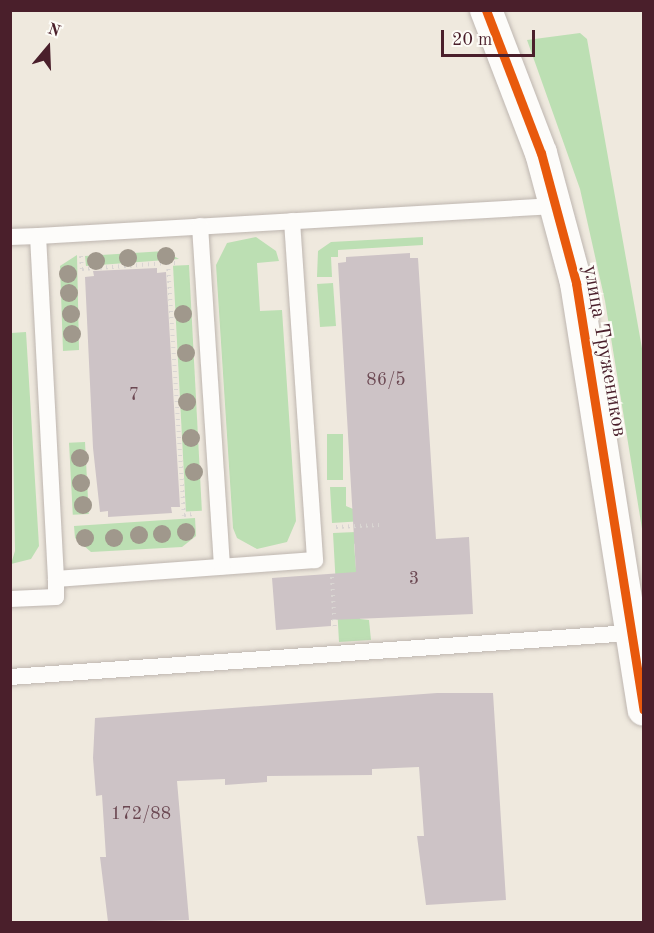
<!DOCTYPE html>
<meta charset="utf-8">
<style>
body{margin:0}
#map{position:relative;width:654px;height:933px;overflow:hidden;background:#efe9de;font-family:"Old Standard TT",serif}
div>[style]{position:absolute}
.green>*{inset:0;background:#bcdfb3;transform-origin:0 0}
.building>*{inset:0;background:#cdc3c6}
.path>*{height:4px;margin-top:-2px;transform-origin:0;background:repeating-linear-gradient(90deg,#d9d5d2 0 1.5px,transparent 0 6px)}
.roads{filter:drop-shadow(0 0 2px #beb6b0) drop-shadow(0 0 2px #beb6b0)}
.service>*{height:16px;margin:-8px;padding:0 8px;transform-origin:8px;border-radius:8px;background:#fdfcfa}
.minor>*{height:32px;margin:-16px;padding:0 16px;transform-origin:16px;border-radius:16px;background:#fdfcfa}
.cycleway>*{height:9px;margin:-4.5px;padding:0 4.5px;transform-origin:4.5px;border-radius:4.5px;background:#e8590c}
.trees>*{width:18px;height:18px;margin:-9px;border-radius:50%;background:#a0988c}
span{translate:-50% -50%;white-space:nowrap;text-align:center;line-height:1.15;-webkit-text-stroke:5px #fdfcf7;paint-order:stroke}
.number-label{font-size:18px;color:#6b4852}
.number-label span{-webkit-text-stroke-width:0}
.street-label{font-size:21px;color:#4a1f2b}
.frame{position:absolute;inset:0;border:12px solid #4a1f2b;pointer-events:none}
.north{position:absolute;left:18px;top:18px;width:60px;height:60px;-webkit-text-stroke:4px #fdfcf7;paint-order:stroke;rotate:19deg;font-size:16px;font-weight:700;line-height:24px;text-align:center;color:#4a1f2b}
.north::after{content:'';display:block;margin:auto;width:21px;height:27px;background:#4a1f2b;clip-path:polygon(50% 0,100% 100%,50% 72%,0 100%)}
.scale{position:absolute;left:441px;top:30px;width:94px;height:27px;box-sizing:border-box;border:3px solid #4a1f2b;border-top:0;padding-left:8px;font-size:18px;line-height:21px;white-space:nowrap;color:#4a1f2b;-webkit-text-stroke:4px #fdfcf7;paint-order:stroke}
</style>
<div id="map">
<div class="green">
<div style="clip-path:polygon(580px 33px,587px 39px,643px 354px,643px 535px,605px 301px,580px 189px,527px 40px)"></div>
<div style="clip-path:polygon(256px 237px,276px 251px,279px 261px,257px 263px,260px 311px,282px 310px,296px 521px,287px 542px,257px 549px,237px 538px,233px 528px,216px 265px,227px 243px)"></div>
<div style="clip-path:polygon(423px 237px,423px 245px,338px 250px,338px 257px,331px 257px,332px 277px,317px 277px,318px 251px,331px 242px)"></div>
<div style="clip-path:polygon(165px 251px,179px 259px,86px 266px,85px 256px)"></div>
<div style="clip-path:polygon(77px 255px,79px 350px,63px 351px,60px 266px)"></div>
<div style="left:189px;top:265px;width:246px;height:16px;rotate:87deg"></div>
<div style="left:333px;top:283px;width:43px;height:16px;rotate:86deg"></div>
<div style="clip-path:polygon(26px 332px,39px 546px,31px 559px,11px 564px,15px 551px,11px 333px)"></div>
<div style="left:327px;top:434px;width:16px;height:46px"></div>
<div style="left:85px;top:442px;width:72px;height:16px;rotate:87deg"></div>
<div style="clip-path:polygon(330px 487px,346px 487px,346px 506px,379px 520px,332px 523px)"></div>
<div style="clip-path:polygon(195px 518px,196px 536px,182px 547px,91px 552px,75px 538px,74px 526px)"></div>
<div style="clip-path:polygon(379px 531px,354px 544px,360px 619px,369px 620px,371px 640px,339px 642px,333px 533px)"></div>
</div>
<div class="building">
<div style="clip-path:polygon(410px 253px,410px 258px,418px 258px,436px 539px,469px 537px,473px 614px,331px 620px,331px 626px,276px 630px,272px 578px,356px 572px,338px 263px,346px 262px,346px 257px)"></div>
<div style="clip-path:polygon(157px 268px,157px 273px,166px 272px,180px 507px,171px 507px,172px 513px,108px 517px,108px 511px,100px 512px,93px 448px,85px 277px,94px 276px,93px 271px)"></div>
<div style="clip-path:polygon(437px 693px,493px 693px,506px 900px,426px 905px,417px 836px,424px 836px,419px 767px,372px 769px,372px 775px,267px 776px,267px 782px,225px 785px,225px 779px,177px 781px,189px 920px,108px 922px,100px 857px,106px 857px,102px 795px,96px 796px,93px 758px,95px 718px)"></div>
</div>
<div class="path">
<div style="left:81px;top:256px;width:13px;rotate:86deg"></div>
<div style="left:82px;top:269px;width:86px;rotate:-4deg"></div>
<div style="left:168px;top:263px;width:253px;rotate:86.4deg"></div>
<div style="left:184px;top:515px;width:10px;rotate:-6deg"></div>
<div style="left:168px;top:263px;width:11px"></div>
<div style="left:336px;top:527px;width:43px;rotate:-2.7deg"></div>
<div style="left:332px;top:577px;width:53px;rotate:86.8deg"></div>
</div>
<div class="roads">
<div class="service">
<div style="left:292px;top:221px;width:340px;rotate:86.1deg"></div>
<div style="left:315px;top:560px;width:260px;rotate:175.8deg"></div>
<div style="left:56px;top:579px;width:343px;rotate:-93deg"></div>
<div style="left:38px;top:236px;width:518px;rotate:-3.32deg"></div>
<div style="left:200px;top:226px;width:341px;rotate:86.3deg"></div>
<div style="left:10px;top:237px;width:28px;rotate:-2deg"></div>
<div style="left:10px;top:599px;width:46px;rotate:-2.5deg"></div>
<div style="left:56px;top:597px;width:18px;rotate:-90deg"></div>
<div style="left:10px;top:677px;width:622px;rotate:-4.06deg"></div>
</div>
<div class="minor">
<div style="left:486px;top:10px;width:153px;rotate:69deg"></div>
<div style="left:541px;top:153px;width:135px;rotate:74.9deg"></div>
<div style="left:576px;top:283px;width:432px;rotate:81deg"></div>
</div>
</div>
<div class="cycleway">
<div style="left:486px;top:10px;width:153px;rotate:69deg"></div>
<div style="left:541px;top:153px;width:135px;rotate:74.9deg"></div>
<div style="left:576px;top:283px;width:432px;rotate:81deg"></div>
</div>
<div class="trees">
<div style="left:166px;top:256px"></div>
<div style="left:128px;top:258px"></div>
<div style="left:96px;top:261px"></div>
<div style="left:68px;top:274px"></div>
<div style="left:69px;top:293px"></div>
<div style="left:71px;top:314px"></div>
<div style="left:183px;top:314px"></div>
<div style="left:72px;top:334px"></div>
<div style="left:186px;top:353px"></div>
<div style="left:187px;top:402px"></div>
<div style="left:191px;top:438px"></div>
<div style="left:80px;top:458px"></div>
<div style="left:194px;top:472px"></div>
<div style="left:81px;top:483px"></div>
<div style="left:83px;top:505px"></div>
<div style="left:186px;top:532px"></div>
<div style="left:162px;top:534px"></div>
<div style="left:139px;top:535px"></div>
<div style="left:85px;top:538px"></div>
<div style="left:114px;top:538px"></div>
</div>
<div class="number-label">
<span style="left:386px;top:380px">86/5</span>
<span style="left:134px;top:395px">7</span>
<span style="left:414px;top:579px">3</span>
<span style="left:141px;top:814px">172/88</span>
</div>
<div class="street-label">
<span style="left:604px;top:351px;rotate:80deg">улица Тружеников</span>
</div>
<div class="frame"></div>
<div class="north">N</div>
<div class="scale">20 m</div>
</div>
